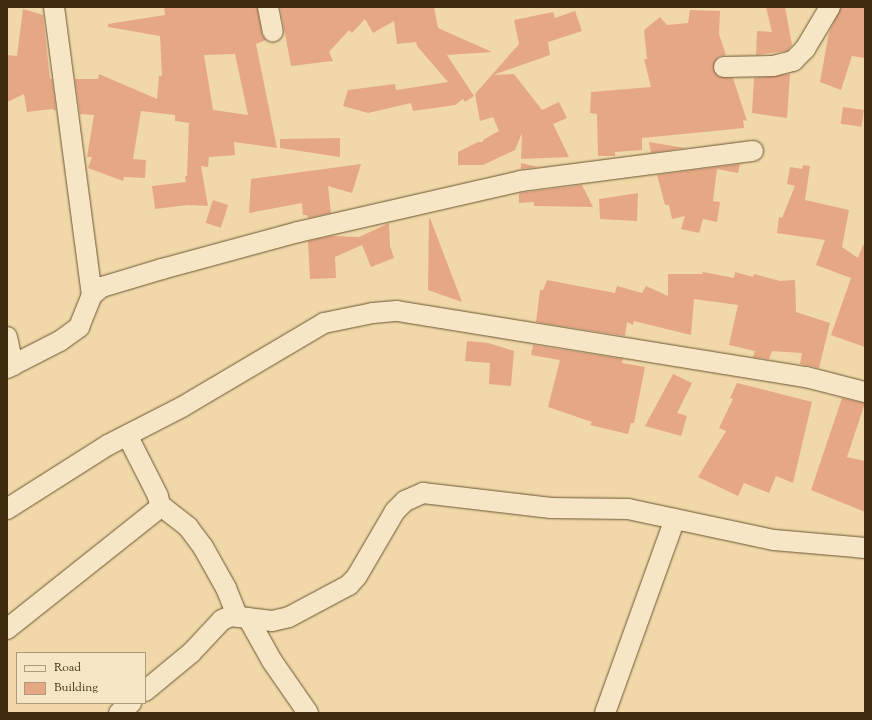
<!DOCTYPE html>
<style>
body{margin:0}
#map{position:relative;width:872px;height:720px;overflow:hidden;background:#f1d8a8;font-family:"Sorts Mill Goudy",serif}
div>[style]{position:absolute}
.building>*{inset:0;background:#e6a785;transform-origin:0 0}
.roads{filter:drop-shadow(0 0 1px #6b5633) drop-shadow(0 0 1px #6b5633)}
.street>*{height:20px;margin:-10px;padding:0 10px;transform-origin:10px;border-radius:10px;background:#f6e6c6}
span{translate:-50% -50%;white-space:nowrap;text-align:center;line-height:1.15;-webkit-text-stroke:3px #f6e6c6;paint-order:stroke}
.frame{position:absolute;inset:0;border:8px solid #3e2a0c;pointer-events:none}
.legend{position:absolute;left:16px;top:652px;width:130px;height:52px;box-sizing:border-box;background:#f6e6c6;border:1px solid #ac9b7c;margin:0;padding:5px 7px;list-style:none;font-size:12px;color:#3e2a0c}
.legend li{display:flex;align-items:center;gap:8px;height:20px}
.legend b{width:20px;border:1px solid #ac9b7c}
</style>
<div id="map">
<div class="building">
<div style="clip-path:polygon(evenodd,164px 7px,257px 7px,262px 34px,266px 40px,256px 44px,277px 148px,234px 142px,235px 155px,209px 157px,208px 167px,201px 166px,208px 206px,188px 205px,155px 209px,152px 186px,186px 182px,185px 176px,187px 176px,189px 123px,175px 121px,175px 115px,141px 111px,133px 159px,146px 160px,145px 178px,124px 177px,123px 181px,88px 168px,92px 157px,87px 157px,94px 115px,80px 114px,75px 79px,98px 79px,99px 74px,157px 99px,159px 76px,162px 76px,160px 36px,108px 27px,108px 24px,165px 15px,164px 7px,235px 54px,248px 115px,213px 110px,204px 55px,235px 54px)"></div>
<div style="clip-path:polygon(280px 7px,434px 7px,438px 28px,492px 52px,447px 55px,474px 96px,465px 102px,463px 99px,455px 105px,413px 111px,411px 103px,368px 113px,343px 106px,348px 90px,395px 84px,396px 90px,448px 82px,417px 46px,416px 42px,397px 44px,394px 21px,373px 33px,365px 19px,352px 33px,349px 30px,329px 52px,333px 61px,291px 66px)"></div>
<div style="clip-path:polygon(766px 7px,785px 7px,792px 45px,787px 51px,756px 55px,757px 31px,772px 32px)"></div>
<div style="clip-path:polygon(841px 7px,865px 7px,865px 58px,852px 56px,841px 90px,820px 82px,829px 32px)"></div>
<div style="clip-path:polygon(23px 9px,43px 15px,50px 79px,52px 79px,56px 111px,52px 109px,27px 112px,24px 94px,7px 102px,7px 55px,17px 56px)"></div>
<div style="clip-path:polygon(690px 10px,720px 11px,719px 34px,726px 55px,718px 57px,713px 68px,719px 77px,733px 78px,747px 121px,743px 120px,744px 128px,642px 138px,642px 150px,615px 152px,615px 156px,598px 156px,597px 114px,590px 113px,591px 92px,651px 87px,644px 59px,647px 59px,644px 30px,660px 17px,667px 25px,688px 23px)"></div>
<div style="clip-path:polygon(575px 11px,582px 31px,548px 42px,550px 55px,493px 75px,514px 74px,542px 110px,559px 102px,567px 118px,553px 124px,569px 157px,521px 159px,522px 133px,515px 150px,483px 165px,458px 165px,458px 152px,478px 142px,483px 142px,483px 140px,499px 131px,493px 117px,480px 121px,475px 94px,519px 44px,514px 20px,553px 12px,555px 18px)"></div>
<div style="clip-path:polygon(790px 74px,787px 118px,752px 113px,754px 78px)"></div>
<div style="left:843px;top:107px;width:21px;height:17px;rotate:8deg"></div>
<div style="clip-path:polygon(340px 138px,340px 157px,280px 148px,280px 139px)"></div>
<div style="clip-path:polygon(649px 142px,685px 148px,651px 153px)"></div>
<div style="clip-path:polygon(521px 163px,538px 167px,521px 169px)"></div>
<div style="clip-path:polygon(361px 164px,352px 193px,328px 186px,331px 213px,308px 218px,307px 215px,303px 215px,302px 203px,249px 213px,251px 179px)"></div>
<div style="clip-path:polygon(740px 164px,738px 173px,717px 169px,713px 201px,720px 202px,717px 222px,703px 219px,699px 233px,681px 229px,685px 216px,672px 219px,669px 205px,665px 205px,657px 175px)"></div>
<div style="clip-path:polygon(803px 165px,810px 166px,805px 200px,849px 210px,842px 247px,858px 258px,863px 245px,865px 246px,865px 347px,831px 335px,851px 278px,816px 265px,825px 240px,777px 233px,779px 217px,782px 218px,795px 186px,787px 184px,790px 167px,802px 169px)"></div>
<div style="clip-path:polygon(582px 185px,593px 207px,534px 206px,534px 202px,519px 203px,519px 193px)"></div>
<div style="clip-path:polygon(638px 193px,637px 221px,600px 219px,599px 199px)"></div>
<div style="left:213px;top:200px;width:16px;height:24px;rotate:18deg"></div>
<div style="clip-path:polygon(429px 218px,430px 218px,462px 302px,428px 290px)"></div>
<div style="clip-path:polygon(389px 223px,390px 246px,394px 258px,371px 267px,362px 245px,335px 257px,336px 278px,310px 279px,308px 241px,332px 236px,359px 237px)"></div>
<div style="clip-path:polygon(703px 272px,734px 278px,735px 272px,753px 277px,754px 274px,780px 281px,795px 280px,796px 312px,830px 323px,819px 368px,800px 364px,802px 353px,772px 351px,769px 359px,753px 357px,755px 351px,729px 345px,738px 305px,694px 299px,691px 335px,634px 321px,633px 325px,627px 322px,625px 336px,536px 322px,540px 290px,543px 290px,547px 280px,615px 293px,617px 286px,642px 293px,646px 286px,668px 296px,668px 274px,702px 274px)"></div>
<div style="clip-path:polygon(467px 341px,488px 343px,514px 351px,511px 386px,489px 384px,490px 363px,465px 361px)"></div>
<div style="clip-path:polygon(533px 345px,623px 359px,622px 363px,645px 367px,634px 423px,631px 423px,628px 434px,590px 425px,592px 422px,548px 407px,560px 360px,531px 355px)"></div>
<div style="clip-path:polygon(673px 374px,692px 383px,677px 413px,687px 416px,681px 436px,645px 426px)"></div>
<div style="clip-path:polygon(737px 383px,812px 402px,793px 483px,776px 476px,769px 493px,744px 483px,738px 496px,698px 477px,726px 431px,719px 428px,733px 399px,730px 398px)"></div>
<div style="clip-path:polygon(842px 398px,865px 403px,847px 457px,865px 461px,865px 512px,811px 490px)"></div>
</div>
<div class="roads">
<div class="street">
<div style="left:54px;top:7px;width:290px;rotate:82.5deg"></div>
<div style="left:268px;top:7px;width:25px;rotate:79deg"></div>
<div style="left:724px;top:67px;width:49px;rotate:-1.2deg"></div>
<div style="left:773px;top:66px;width:21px;rotate:-14deg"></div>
<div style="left:793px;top:61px;width:17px;rotate:-45deg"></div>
<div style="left:805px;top:49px;width:49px;rotate:-59.2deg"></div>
<div style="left:7px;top:337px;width:29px;rotate:78deg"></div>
<div style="left:7px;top:368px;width:59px;rotate:-27deg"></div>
<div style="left:60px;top:341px;width:24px;rotate:-36deg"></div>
<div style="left:79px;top:327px;width:35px;rotate:-68deg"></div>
<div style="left:92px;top:295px;width:13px;rotate:-39deg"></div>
<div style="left:102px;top:287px;width:63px;rotate:-16.7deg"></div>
<div style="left:162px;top:269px;width:141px;rotate:-15.2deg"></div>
<div style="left:298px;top:232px;width:229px;rotate:-12.9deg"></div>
<div style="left:521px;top:181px;width:234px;rotate:-7.4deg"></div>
<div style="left:160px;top:505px;width:36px;rotate:38deg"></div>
<div style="left:188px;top:527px;width:25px;rotate:53deg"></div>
<div style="left:203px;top:547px;width:47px;rotate:60.7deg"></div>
<div style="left:226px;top:588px;width:31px;rotate:68deg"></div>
<div style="left:7px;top:509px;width:120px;rotate:-32.4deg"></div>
<div style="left:108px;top:445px;width:83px;rotate:-27.2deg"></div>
<div style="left:182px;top:407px;width:165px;rotate:-30.6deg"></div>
<div style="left:324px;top:323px;width:50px;rotate:-11.5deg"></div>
<div style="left:373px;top:313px;width:24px;rotate:-5deg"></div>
<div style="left:397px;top:311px;width:414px;rotate:9.2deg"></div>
<div style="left:806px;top:377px;width:61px;rotate:14.3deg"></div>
<div style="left:248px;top:618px;width:49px;rotate:60.8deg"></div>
<div style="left:272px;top:661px;width:63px;rotate:55.3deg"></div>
<div style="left:7px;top:629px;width:193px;rotate:-38.5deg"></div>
<div style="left:158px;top:509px;width:4px;rotate:-63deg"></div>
<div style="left:160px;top:505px;width:9px;rotate:-103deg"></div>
<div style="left:158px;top:496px;width:68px;rotate:-116.9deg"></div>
<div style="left:145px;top:691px;width:60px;rotate:-39.6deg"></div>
<div style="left:191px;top:653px;width:45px;rotate:-46.8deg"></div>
<div style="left:222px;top:620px;width:10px;rotate:-24deg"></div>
<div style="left:231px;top:616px;width:41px;rotate:7deg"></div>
<div style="left:272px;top:621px;width:17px;rotate:-13deg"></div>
<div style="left:289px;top:617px;width:68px;rotate:-28.1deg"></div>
<div style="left:349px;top:585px;width:12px;rotate:-48deg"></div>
<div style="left:357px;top:576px;width:75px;rotate:-59.7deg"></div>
<div style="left:395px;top:511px;width:14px;rotate:-45deg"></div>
<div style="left:405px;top:501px;width:20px;rotate:-24deg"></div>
<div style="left:423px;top:493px;width:129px;rotate:6.7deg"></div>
<div style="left:551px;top:508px;width:77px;rotate:0.7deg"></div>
<div style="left:628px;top:509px;width:149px;rotate:12deg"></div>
<div style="left:774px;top:540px;width:91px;rotate:5deg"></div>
<div style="left:119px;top:713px;width:16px;rotate:-40deg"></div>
<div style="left:605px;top:713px;width:206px;rotate:-70.2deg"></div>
</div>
</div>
<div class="frame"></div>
<ul class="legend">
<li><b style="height:5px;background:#f6e6c6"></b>Road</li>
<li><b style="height:11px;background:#e6a785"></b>Building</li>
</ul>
</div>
